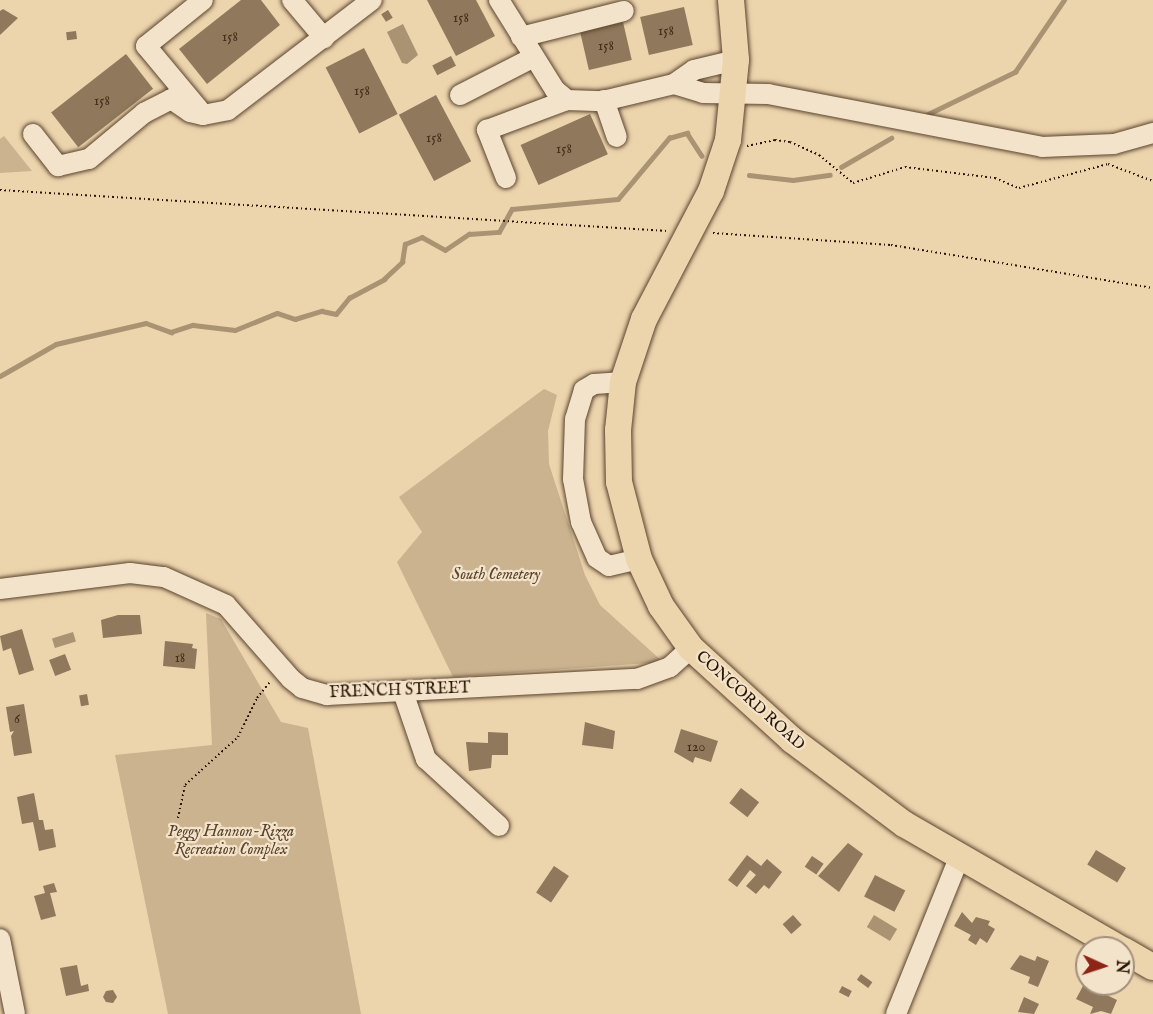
<!DOCTYPE html>
<style>
body{margin:0}
#map{position:relative;width:1153px;height:1014px;overflow:hidden;background:#ecd4ad;font-family:"IM FELL English",serif}
div>[style]{position:absolute}
.green>*{inset:0;background:#cbb390}
.water>*{inset:0;background:#aa9373;transform-origin:0 0}
.stream>*{height:4.5px;margin:-2.25px;padding:0 2.25px;transform-origin:2.25px;border-radius:2.25px;background:#aa9373}
.building>*{inset:0;background:#8f785b;transform-origin:0 0}
.path>*{height:2px;margin-top:-1px;transform-origin:0;background:repeating-linear-gradient(90deg,#2a1403 0 1.5px,transparent 0 4.5px)}
.roads{filter:drop-shadow(0 0 2px #5a442e) drop-shadow(0 0 2px #5a442e)}
.minor>*{height:20px;margin:-10px;padding:0 10px;transform-origin:10px;border-radius:10px;background:#f3e3ca}
.major>*{height:26px;margin:-13px;padding:0 13px;transform-origin:13px;border-radius:13px;background:#ecd4ad}
span{translate:-50% -50%;white-space:nowrap;text-align:center;line-height:1.15;-webkit-text-stroke:4.5px #f3e3ca;paint-order:stroke}
.number-label{font-size:14px;color:#432d19}
.number-label span{-webkit-text-stroke-width:0}
.park-label{font-size:16px;color:#5a442d;font-style:italic}
.street-label{font-size:16px;color:#2a1403}
.north{position:absolute;left:1075px;top:936px;width:60px;height:60px;box-sizing:border-box;background:#f3e3ca;border:2px solid #a3907a;border-radius:50%;rotate:93deg;font-size:16px;font-weight:700;line-height:24px;text-align:center;color:#2a1403}
.north::after{content:'';display:block;margin:auto;width:21px;height:27px;background:#8f2418;clip-path:polygon(50% 0,100% 100%,50% 72%,0 100%)}
</style>
<div id="map">
<div class="green">
<div style="clip-path:polygon(4px 136px,32px 171px,0 173px,0 139px)"></div>
<div style="clip-path:polygon(544px 389px,557px 395px,548px 431px,549px 464px,585px 575px,600px 605px,663px 662px,453px 677px,397px 562px,422px 532px,399px 497px)"></div>
<div style="clip-path:polygon(206px 613px,221px 619px,281px 722px,308px 728px,361px 1014px,168px 1014px,115px 755px,212px 745px)"></div>
</div>
<div class="water">
<div style="clip-path:polygon(403px 24px,418px 55px,407px 64px,402px 63px,387px 32px)"></div>
<div style="left:73px;top:632px;width:10px;height:22px;rotate:73deg"></div>
<div style="left:874px;top:915px;width:27px;height:14px;rotate:31deg"></div>
</div>
<div class="stream">
<div style="left:928px;top:114px;width:97px;rotate:-25.8deg"></div>
<div style="left:1015px;top:72px;width:87px;rotate:-55.8deg"></div>
<div style="left:841px;top:167px;width:58px;rotate:-30.1deg"></div>
<div style="left:749px;top:175px;width:44px;rotate:6.5deg"></div>
<div style="left:793px;top:180px;width:37px;rotate:-8deg"></div>
<div style="left:0;top:376px;width:64px;rotate:-29.7deg"></div>
<div style="left:56px;top:344px;width:92px;rotate:-13.1deg"></div>
<div style="left:146px;top:323px;width:27px;rotate:20deg"></div>
<div style="left:171px;top:332px;width:23px;rotate:-18deg"></div>
<div style="left:193px;top:325px;width:42px;rotate:6.8deg"></div>
<div style="left:235px;top:330px;width:45px;rotate:-22deg"></div>
<div style="left:277px;top:313px;width:19px;rotate:18deg"></div>
<div style="left:295px;top:319px;width:28px;rotate:-17deg"></div>
<div style="left:322px;top:311px;width:14px;rotate:12deg"></div>
<div style="left:336px;top:314px;width:21px;rotate:-51deg"></div>
<div style="left:349px;top:298px;width:40px;rotate:-28deg"></div>
<div style="left:384px;top:279px;width:25px;rotate:-43deg"></div>
<div style="left:402px;top:262px;width:18px;rotate:-81deg"></div>
<div style="left:405px;top:244px;width:18px;rotate:-22deg"></div>
<div style="left:422px;top:237px;width:26px;rotate:29deg"></div>
<div style="left:445px;top:250px;width:29px;rotate:-34deg"></div>
<div style="left:469px;top:234px;width:30px;rotate:-4deg"></div>
<div style="left:499px;top:232px;width:26px;rotate:-61deg"></div>
<div style="left:512px;top:209px;width:106px;rotate:-5.4deg"></div>
<div style="left:618px;top:199px;width:80px;rotate:-50.1deg"></div>
<div style="left:669px;top:138px;width:19px;rotate:-16deg"></div>
<div style="left:687px;top:133px;width:27px;rotate:57deg"></div>
</div>
<div class="building">
<div style="clip-path:polygon(241px 0,261px 0,280px 25px,207px 84px,179px 49px)"></div>
<div style="clip-path:polygon(427px 0,476px 0,495px 36px,456px 56px)"></div>
<div style="left:684px;top:7px;width:39px;height:45px;rotate:77deg"></div>
<div style="clip-path:polygon(3px 9px,18px 18px,0 35px,0 11px)"></div>
<div style="left:388px;top:10px;width:9px;height:8px;rotate:58deg"></div>
<div style="left:623px;top:22px;width:39px;height:44px;rotate:77deg"></div>
<div style="left:76px;top:31px;width:8px;height:10px;rotate:83deg"></div>
<div style="left:364px;top:48px;width:74px;height:43px;rotate:63deg"></div>
<div style="left:126px;top:54px;width:44px;height:95px;rotate:52deg"></div>
<div style="left:451px;top:56px;width:11px;height:21px;rotate:63deg"></div>
<div style="left:436px;top:95px;width:75px;height:42px;rotate:62deg"></div>
<div style="left:590px;top:114px;width:44px;height:76px;rotate:66deg"></div>
<div style="clip-path:polygon(118px 615px,140px 615px,142px 634px,103px 638px,101px 620px)"></div>
<div style="clip-path:polygon(22px 629px,34px 670px,19px 675px,11px 648px,3px 651px,0 636px)"></div>
<div style="clip-path:polygon(165px 641px,193px 644px,192px 648px,197px 649px,195px 669px,163px 666px)"></div>
<div style="left:65px;top:654px;width:17px;height:17px;rotate:69deg"></div>
<div style="left:87px;top:694px;width:11px;height:8px;rotate:80deg"></div>
<div style="clip-path:polygon(24px 704px,32px 753px,14px 756px,11px 736px,14px 731px,10px 732px,6px 707px)"></div>
<div style="clip-path:polygon(585px 722px,615px 731px,613px 749px,582px 745px)"></div>
<div style="clip-path:polygon(681px 729px,718px 741px,711px 762px,695px 757px,693px 763px,674px 752px)"></div>
<div style="clip-path:polygon(488px 732px,508px 733px,508px 755px,492px 755px,491px 768px,469px 771px,466px 742px,488px 743px)"></div>
<div style="left:741px;top:788px;width:23px;height:19px;rotate:38deg"></div>
<div style="clip-path:polygon(34px 793px,39px 820px,43px 820px,45px 830px,53px 829px,56px 847px,39px 851px,33px 822px,22px 824px,17px 797px)"></div>
<div style="clip-path:polygon(848px 843px,863px 854px,839px 892px,818px 876px)"></div>
<div style="left:1096px;top:850px;width:35px;height:17px;rotate:31deg"></div>
<div style="clip-path:polygon(747px 855px,761px 866px,767px 859px,782px 872px,769px 889px,764px 885px,756px 894px,746px 886px,756px 875px,750px 870px,737px 887px,728px 880px)"></div>
<div style="left:812px;top:856px;width:14px;height:13px;rotate:34deg"></div>
<div style="left:554px;top:866px;width:18px;height:32px;rotate:34deg"></div>
<div style="left:875px;top:875px;width:34px;height:24px;rotate:27deg"></div>
<div style="clip-path:polygon(54px 883px,57px 892px,50px 893px,56px 916px,41px 920px,34px 896px,45px 893px,43px 886px)"></div>
<div style="clip-path:polygon(962px 912px,972px 923px,976px 917px,990px 921px,988px 925px,995px 929px,987px 943px,980px 938px,976px 945px,968px 940px,971px 935px,954px 926px)"></div>
<div style="left:793px;top:915px;width:13px;height:14px;rotate:48deg"></div>
<div style="clip-path:polygon(1020px 955px,1035px 961px,1037px 956px,1049px 961px,1038px 987px,1028px 983px,1030px 977px,1010px 969px)"></div>
<div style="clip-path:polygon(77px 965px,81px 986px,88px 984px,89px 991px,66px 996px,60px 968px)"></div>
<div style="left:861px;top:974px;width:14px;height:7px;rotate:36deg"></div>
<div style="clip-path:polygon(1084px 984px,1117px 1000px,1111px 1014px,1101px 1011px,1090px 1014px,1093px 1007px,1076px 999px)"></div>
<div style="left:842px;top:986px;width:11px;height:7px;rotate:27deg"></div>
<div style="clip-path:polygon(113px 990px,117px 997px,113px 1003px,106px 1002px,103px 997px,106px 991px)"></div>
<div style="clip-path:polygon(1024px 997px,1039px 1004px,1034px 1014px,1018px 1012px)"></div>
</div>
<div class="path">
<div style="left:747px;top:146px;width:29px;rotate:-12deg"></div>
<div style="left:775px;top:140px;width:15px;rotate:8deg"></div>
<div style="left:790px;top:142px;width:32px;rotate:24deg"></div>
<div style="left:819px;top:155px;width:44px;rotate:39.5deg"></div>
<div style="left:853px;top:183px;width:54px;rotate:-17.1deg"></div>
<div style="left:905px;top:167px;width:91px;rotate:7deg"></div>
<div style="left:995px;top:178px;width:26px;rotate:23deg"></div>
<div style="left:1019px;top:188px;width:92px;rotate:-15.1deg"></div>
<div style="left:1108px;top:164px;width:48px;rotate:20.7deg"></div>
<div style="left:0;top:190px;width:669px;rotate:3.51deg"></div>
<div style="left:713px;top:233px;width:178px;rotate:3.9deg"></div>
<div style="left:891px;top:245px;width:266px;rotate:9.3deg"></div>
<div style="left:178px;top:818px;width:34px;rotate:-78deg"></div>
<div style="left:185px;top:785px;width:72px;rotate:-42.2deg"></div>
<div style="left:238px;top:737px;width:43px;rotate:-64deg"></div>
<div style="left:257px;top:698px;width:21px;rotate:-51deg"></div>
</div>
<div class="roads">
<div class="minor">
<div style="left:292px;top:0;width:50px;rotate:49.9deg"></div>
<div style="left:499px;top:0;width:106px;rotate:58.1deg"></div>
<div style="left:555px;top:90px;width:16px;rotate:40deg"></div>
<div style="left:567px;top:100px;width:36px;rotate:2deg"></div>
<div style="left:603px;top:101px;width:73px;rotate:-13.5deg"></div>
<div style="left:674px;top:84px;width:24px;rotate:-35deg"></div>
<div style="left:694px;top:70px;width:43px;rotate:-13.4deg"></div>
<div style="left:521px;top:37px;width:106px;rotate:-14.2deg"></div>
<div style="left:674px;top:84px;width:30px;rotate:17deg"></div>
<div style="left:703px;top:93px;width:65px;rotate:0.9deg"></div>
<div style="left:768px;top:94px;width:279px;rotate:10.9deg"></div>
<div style="left:1042px;top:147px;width:72px;rotate:-2.4deg"></div>
<div style="left:1114px;top:144px;width:41px;rotate:-15.8deg"></div>
<div style="left:460px;top:95px;width:83px;rotate:-27.2deg"></div>
<div style="left:604px;top:100px;width:39px;rotate:71deg"></div>
<div style="left:201px;top:112px;width:86px;rotate:-129.8deg"></div>
<div style="left:146px;top:46px;width:73px;rotate:-38.9deg"></div>
<div style="left:33px;top:134px;width:41px;rotate:52deg"></div>
<div style="left:58px;top:166px;width:32px;rotate:-13deg"></div>
<div style="left:89px;top:159px;width:72px;rotate:-39.9deg"></div>
<div style="left:144px;top:113px;width:30px;rotate:-27deg"></div>
<div style="left:171px;top:99px;width:23px;rotate:34deg"></div>
<div style="left:190px;top:112px;width:13px;rotate:13deg"></div>
<div style="left:203px;top:115px;width:25px;rotate:-11deg"></div>
<div style="left:228px;top:110px;width:181px;rotate:-37.4deg"></div>
<div style="left:506px;top:178px;width:52px;rotate:-111.6deg"></div>
<div style="left:487px;top:130px;width:85px;rotate:-20.6deg"></div>
<div style="left:623px;top:382px;width:29px;rotate:176deg"></div>
<div style="left:594px;top:384px;width:12px;rotate:149deg"></div>
<div style="left:584px;top:390px;width:30px;rotate:107deg"></div>
<div style="left:575px;top:419px;width:60px;rotate:91.9deg"></div>
<div style="left:573px;top:479px;width:44px;rotate:79.5deg"></div>
<div style="left:581px;top:522px;width:39px;rotate:66deg"></div>
<div style="left:597px;top:558px;width:14px;rotate:34deg"></div>
<div style="left:609px;top:566px;width:31px;rotate:-13deg"></div>
<div style="left:0;top:589px;width:131px;rotate:-7deg"></div>
<div style="left:130px;top:573px;width:34px;rotate:7deg"></div>
<div style="left:164px;top:577px;width:68px;rotate:24.3deg"></div>
<div style="left:226px;top:605px;width:98px;rotate:48.7deg"></div>
<div style="left:291px;top:679px;width:14px;rotate:39deg"></div>
<div style="left:302px;top:688px;width:26px;rotate:16deg"></div>
<div style="left:327px;top:695px;width:310px;rotate:-3deg"></div>
<div style="left:637px;top:679px;width:35px;rotate:-20deg"></div>
<div style="left:670px;top:667px;width:28px;rotate:-42deg"></div>
<div style="left:403px;top:692px;width:71px;rotate:71.1deg"></div>
<div style="left:426px;top:759px;width:99px;rotate:42.5deg"></div>
<div style="left:0;top:939px;width:76px;rotate:78.7deg"></div>
<div style="left:896px;top:1014px;width:168px;rotate:-68deg"></div>
</div>
<div class="major">
<div style="left:731px;top:0;width:60px;rotate:85.2deg"></div>
<div style="left:736px;top:60px;width:80px;rotate:95.7deg"></div>
<div style="left:728px;top:140px;width:54px;rotate:108.4deg"></div>
<div style="left:711px;top:191px;width:144px;rotate:117.6deg"></div>
<div style="left:644px;top:319px;width:66px;rotate:108.4deg"></div>
<div style="left:623px;top:382px;width:48px;rotate:95.9deg"></div>
<div style="left:618px;top:430px;width:52px;rotate:88.9deg"></div>
<div style="left:619px;top:482px;width:80px;rotate:75.4deg"></div>
<div style="left:639px;top:559px;width:52px;rotate:64.9deg"></div>
<div style="left:661px;top:606px;width:52px;rotate:54.5deg"></div>
<div style="left:691px;top:648px;width:137px;rotate:42.3deg"></div>
<div style="left:792px;top:740px;width:140px;rotate:36.9deg"></div>
<div style="left:904px;top:824px;width:248px;rotate:30deg"></div>
<div style="left:1123px;top:950px;width:34px;rotate:30deg"></div>
</div>
</div>
<div class="number-label">
<span style="left:461px;top:18px">158</span>
<span style="left:666px;top:31px">158</span>
<span style="left:230px;top:37px">158</span>
<span style="left:606px;top:46px">158</span>
<span style="left:362px;top:91px">158</span>
<span style="left:102px;top:101px">158</span>
<span style="left:434px;top:138px">158</span>
<span style="left:564px;top:149px">158</span>
<span style="left:180px;top:658px">18</span>
<span style="left:17px;top:719px">6</span>
<span style="left:696px;top:747px">120</span>
</div>
<div class="park-label">
<span style="left:496px;top:575px">South Cemetery</span>
<span style="left:231px;top:841px">Peggy Hannon-Rizza<br>Recreation Complex</span>
</div>
<div class="street-label">
<span style="left:400px;top:691px;rotate:-2deg">FRENCH STREET</span>
<span style="left:750px;top:701px;rotate:42deg">CONCORD ROAD</span>
</div>
<div class="north">N</div>
</div>
